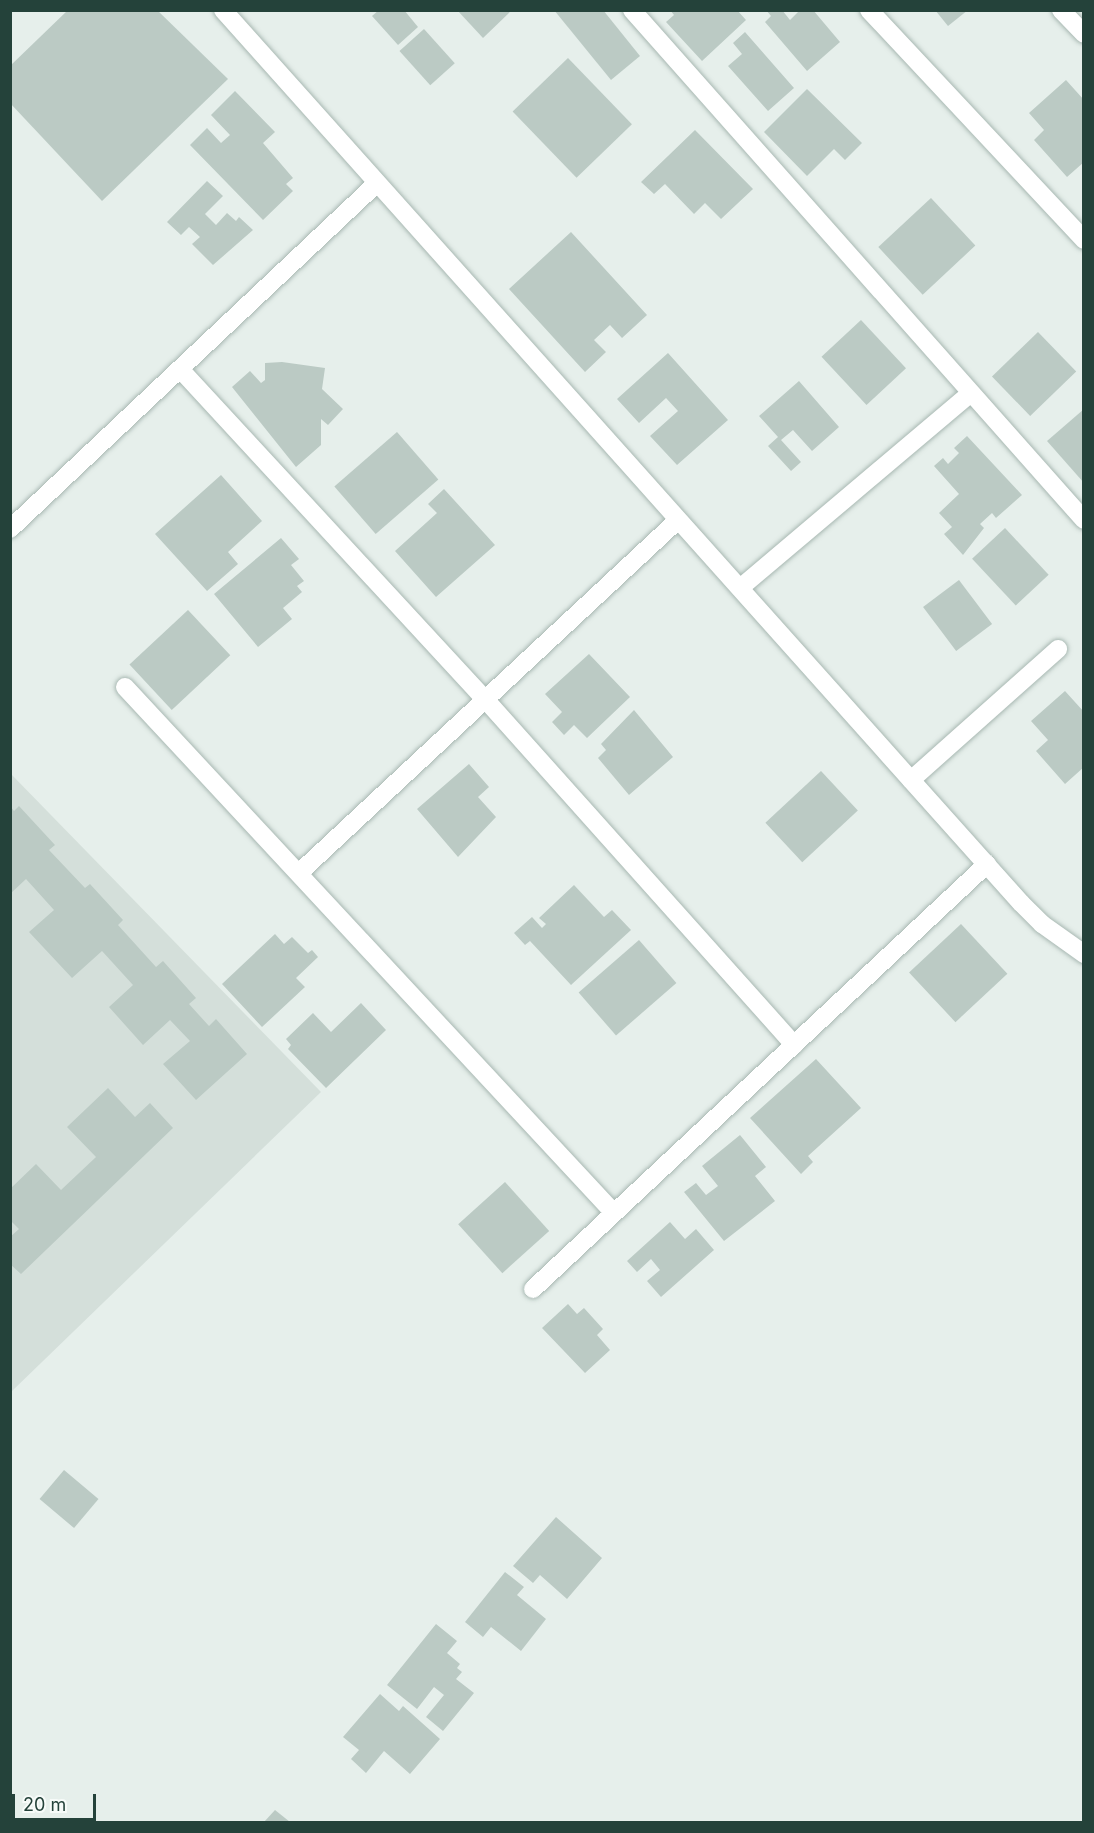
<!DOCTYPE html>
<style>
body{margin:0}
#map{position:relative;width:1094px;height:1833px;overflow:hidden;background:#e6efeb;font-family:Inter,sans-serif}
div>[style]{position:absolute}
.built>*{inset:0;background:#d4dfda}
.building>*{inset:0;background:#bbcac4;transform-origin:0 0}
.roads{filter:drop-shadow(0 0 2px #a8b8b2) drop-shadow(0 0 2px #a8b8b2)}
.minor>*{height:18px;margin:-9px;padding:0 9px;transform-origin:9px;border-radius:9px;background:#fff}
span{translate:-50% -50%;white-space:nowrap;text-align:center;line-height:1.15;-webkit-text-stroke:5px #f7fbf9;paint-order:stroke}
.frame{position:absolute;inset:0;border:12px solid #24423a;pointer-events:none}
.scale{position:absolute;left:12px;top:1794px;width:84px;height:27px;box-sizing:border-box;border:3px solid #24423a;border-top:0;padding-left:8px;font-size:18px;line-height:21px;white-space:nowrap;color:#24423a;-webkit-text-stroke:4px #f7fbf9;paint-order:stroke}
</style>
<div id="map">
<div class="built">
<div style="clip-path:polygon(11px 774px,321px 1092px,11px 1392px)"></div>
</div>
<div class="building">
<div style="clip-path:polygon(68px 10px,157px 10px,228px 79px,102px 201px,10px 103px,10px 66px)"></div>
<div style="clip-path:polygon(379px 10px,404px 10px,418px 27px,398px 45px,372px 16px)"></div>
<div style="clip-path:polygon(457px 10px,512px 10px,483px 38px)"></div>
<div style="clip-path:polygon(554px 10px,603px 10px,640px 56px,611px 80px)"></div>
<div style="clip-path:polygon(670px 10px,737px 10px,746px 20px,702px 61px,666px 22px,674px 15px)"></div>
<div style="clip-path:polygon(766px 10px,782px 10px,790px 20px,800px 10px,813px 10px,840px 42px,807px 71px,765px 22px,771px 16px)"></div>
<div style="clip-path:polygon(935px 10px,968px 10px,948px 26px)"></div>
<div style="left:424px;top:29px;width:46px;height:33px;rotate:48deg"></div>
<div style="clip-path:polygon(745px 32px,794px 88px,768px 111px,728px 66px,742px 54px,733px 43px)"></div>
<div style="left:568px;top:58px;width:92px;height:77px;rotate:46deg"></div>
<div style="clip-path:polygon(1066px 80px,1084px 100px,1084px 162px,1067px 177px,1034px 140px,1044px 130px,1029px 113px)"></div>
<div style="clip-path:polygon(807px 89px,862px 143px,845px 160px,834px 149px,807px 176px,764px 132px)"></div>
<div style="clip-path:polygon(235px 91px,275px 132px,263px 143px,293px 178px,286px 184px,293px 191px,263px 220px,190px 145px,207px 128px,221px 143px,230px 135px,211px 115px)"></div>
<div style="clip-path:polygon(695px 130px,753px 189px,721px 219px,705px 203px,694px 214px,665px 184px,654px 194px,641px 182px)"></div>
<div style="clip-path:polygon(207px 181px,223px 196px,205px 214px,216px 225px,227px 213px,236px 221px,239px 217px,253px 230px,213px 265px,192px 244px,200px 237px,189px 227px,181px 235px,167px 222px)"></div>
<div style="left:931px;top:198px;width:65px;height:72px;rotate:47deg"></div>
<div style="clip-path:polygon(571px 232px,647px 315px,622px 338px,610px 325px,594px 340px,606px 352px,585px 372px,509px 289px)"></div>
<div style="left:861px;top:320px;width:66px;height:54px;rotate:47deg"></div>
<div style="left:1038px;top:332px;width:55px;height:64px;rotate:46deg"></div>
<div style="clip-path:polygon(668px 353px,728px 420px,677px 465px,650px 436px,678px 411px,666px 398px,639px 423px,617px 399px)"></div>
<div style="clip-path:polygon(282px 362px,325px 368px,322px 389px,343px 409px,328px 425px,321px 419px,321px 445px,296px 467px,232px 387px,250px 371px,261px 383px,265px 380px,265px 363px)"></div>
<div style="clip-path:polygon(799px 381px,839px 427px,812px 451px,793px 430px,781px 440px,801px 462px,791px 471px,768px 446px,778px 437px,759px 416px)"></div>
<div style="clip-path:polygon(1084px 409px,1084px 483px,1047px 441px)"></div>
<div style="left:397px;top:432px;width:63px;height:83px;rotate:49deg"></div>
<div style="clip-path:polygon(967px 436px,1022px 495px,996px 518px,992px 513px,980px 524px,984px 528px,963px 555px,944px 534px,952px 527px,939px 513px,959px 494px,934px 466px,943px 458px,948px 464px,959px 453px,954px 448px)"></div>
<div style="clip-path:polygon(221px 475px,262px 521px,228px 552px,238px 564px,207px 591px,155px 534px)"></div>
<div style="clip-path:polygon(444px 489px,495px 545px,436px 597px,395px 551px,437px 513px,428px 504px)"></div>
<div style="left:1005px;top:528px;width:64px;height:45px;rotate:47deg"></div>
<div style="clip-path:polygon(281px 538px,299px 559px,291px 565px,304px 581px,297px 586px,302px 592px,283px 608px,292px 619px,258px 647px,214px 594px)"></div>
<div style="left:959px;top:580px;width:55px;height:45px;rotate:53deg"></div>
<div style="left:188px;top:610px;width:62px;height:80px;rotate:47deg"></div>
<div style="clip-path:polygon(589px 654px,630px 697px,587px 738px,574px 725px,564px 735px,552px 722px,562px 712px,545px 694px)"></div>
<div style="clip-path:polygon(1065px 691px,1084px 712px,1084px 767px,1065px 784px,1036px 751px,1048px 740px,1031px 721px)"></div>
<div style="clip-path:polygon(634px 710px,673px 757px,629px 795px,598px 758px,606px 750px,601px 744px)"></div>
<div style="clip-path:polygon(469px 764px,489px 787px,478px 797px,496px 817px,458px 857px,417px 809px)"></div>
<div style="left:821px;top:771px;width:54px;height:76px;rotate:47deg"></div>
<div style="clip-path:polygon(10px 806px,14px 811px,19px 806px,55px 845px,49px 850px,85px 888px,90px 884px,123px 920px,118px 925px,156px 967px,163px 961px,196px 998px,189px 1004px,209px 1026px,216px 1019px,247px 1054px,196px 1100px,163px 1064px,190px 1041px,170px 1020px,143px 1045px,109px 1007px,133px 985px,102px 951px,72px 978px,29px 932px,54px 910px,26px 879px,10px 894px)"></div>
<div style="clip-path:polygon(574px 885px,604px 917px,612px 910px,631px 930px,571px 985px,530px 941px,525px 945px,514px 933px,532px 917px,542px 928px,546px 924px,539px 918px)"></div>
<div style="left:961px;top:924px;width:68px;height:71px;rotate:47deg"></div>
<div style="clip-path:polygon(275px 934px,284px 944px,292px 937px,308px 953px,312px 950px,318px 957px,296px 978px,305px 987px,262px 1027px,222px 984px)"></div>
<div style="left:639px;top:940px;width:57px;height:80px;rotate:49deg"></div>
<div style="clip-path:polygon(361px 1003px,386px 1030px,326px 1088px,288px 1049px,291px 1045px,286px 1039px,313px 1013px,331px 1032px)"></div>
<div style="clip-path:polygon(816px 1059px,861px 1108px,808px 1156px,813px 1162px,801px 1174px,750px 1118px)"></div>
<div style="clip-path:polygon(108px 1088px,135px 1117px,150px 1103px,173px 1128px,21px 1274px,10px 1264px,10px 1237px,19px 1229px,10px 1220px,10px 1189px,36px 1164px,61px 1190px,96px 1157px,67px 1127px)"></div>
<div style="clip-path:polygon(740px 1135px,766px 1167px,755px 1176px,775px 1201px,724px 1241px,684px 1192px,696px 1183px,706px 1195px,718px 1186px,702px 1166px)"></div>
<div style="left:505px;top:1182px;width:66px;height:63px;rotate:48deg"></div>
<div style="clip-path:polygon(670px 1222px,685px 1239px,696px 1229px,714px 1250px,661px 1297px,647px 1281px,660px 1270px,651px 1259px,637px 1272px,627px 1261px)"></div>
<div style="clip-path:polygon(568px 1304px,577px 1314px,584px 1308px,603px 1329px,597px 1335px,610px 1350px,585px 1373px,542px 1328px)"></div>
<div style="left:64px;top:1470px;width:45px;height:38px;rotate:40deg"></div>
<div style="clip-path:polygon(556px 1517px,602px 1558px,567px 1599px,540px 1575px,533px 1583px,513px 1566px)"></div>
<div style="clip-path:polygon(505px 1572px,524px 1587px,517px 1595px,546px 1619px,521px 1651px,491px 1627px,483px 1637px,465px 1622px)"></div>
<div style="clip-path:polygon(436px 1624px,457px 1641px,447px 1653px,460px 1664px,457px 1668px,462px 1672px,456px 1679px,474px 1693px,443px 1731px,426px 1717px,444px 1695px,434px 1687px,417px 1709px,387px 1685px)"></div>
<div style="clip-path:polygon(380px 1694px,399px 1711px,403px 1706px,440px 1739px,410px 1774px,384px 1751px,366px 1773px,351px 1759px,359px 1750px,343px 1737px)"></div>
<div style="clip-path:polygon(275px 1810px,290px 1822px,264px 1822px)"></div>
</div>
<div class="roads">
<div class="minor">
<div style="left:223px;top:10px;width:1198px;rotate:48.22deg"></div>
<div style="left:1021px;top:903px;width:30px;rotate:45deg"></div>
<div style="left:1042px;top:924px;width:52px;rotate:35.5deg"></div>
<div style="left:632px;top:10px;width:681px;rotate:48.45deg"></div>
<div style="left:869px;top:10px;width:315px;rotate:46.9deg"></div>
<div style="left:1061px;top:10px;width:33px;rotate:46deg"></div>
<div style="left:180px;top:369px;width:449px;rotate:47.3deg"></div>
<div style="left:485px;top:699px;width:464px;rotate:48.2deg"></div>
<div style="left:10px;top:529px;width:504px;rotate:-43.31deg"></div>
<div style="left:740px;top:588px;width:302px;rotate:-40.2deg"></div>
<div style="left:125px;top:687px;width:718px;rotate:47.09deg"></div>
<div style="left:911px;top:780px;width:197px;rotate:-41.7deg"></div>
<div style="left:299px;top:873px;width:518px;rotate:-42.97deg"></div>
<div style="left:533px;top:1289px;width:622px;rotate:-43.11deg"></div>
</div>
</div>
<div class="frame"></div>
<div class="scale">20 m</div>
</div>
